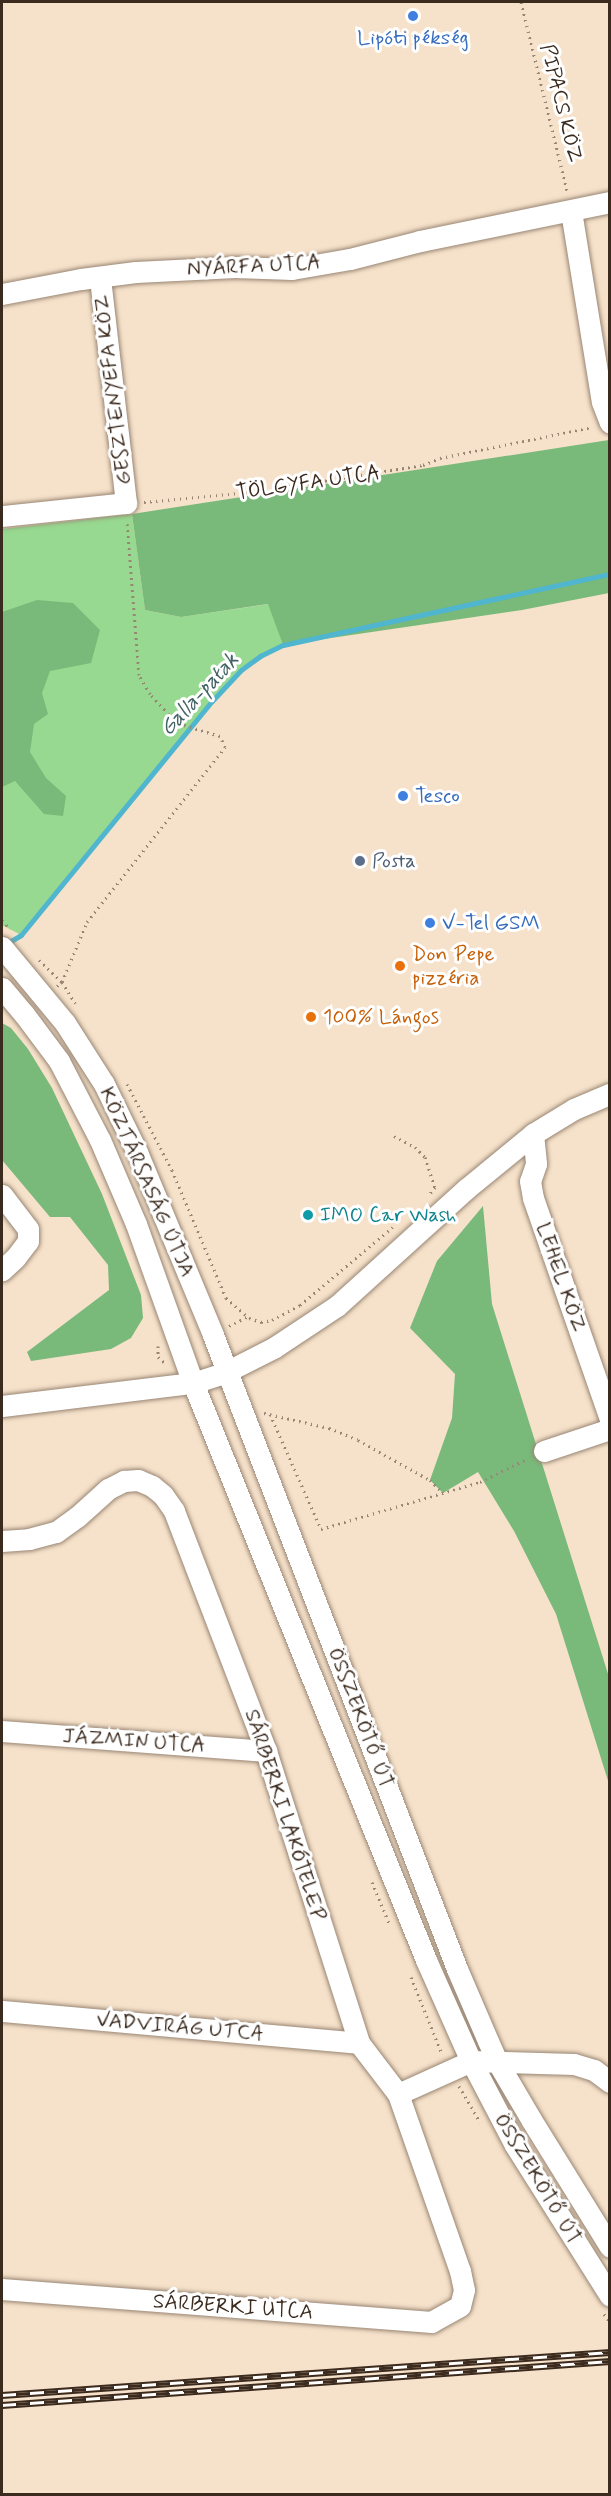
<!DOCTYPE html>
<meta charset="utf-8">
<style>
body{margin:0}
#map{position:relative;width:611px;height:2496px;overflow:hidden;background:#f6e1ca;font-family:Mynerve,sans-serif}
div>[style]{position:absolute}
.green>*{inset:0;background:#97d990}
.forest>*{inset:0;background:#79b97a}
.stream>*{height:5px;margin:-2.5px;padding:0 2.5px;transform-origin:2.5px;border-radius:2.5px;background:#50b5ce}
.path>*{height:3px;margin-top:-1.5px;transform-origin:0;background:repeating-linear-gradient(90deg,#988674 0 1.5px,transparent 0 6px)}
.roads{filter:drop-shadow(0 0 2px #988674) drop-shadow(0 0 2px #988674)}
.minor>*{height:21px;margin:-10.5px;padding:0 10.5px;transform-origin:10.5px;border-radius:10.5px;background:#fff}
.rail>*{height:7px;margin-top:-3.5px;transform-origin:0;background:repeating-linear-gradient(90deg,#fff 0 14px,#3b2a1e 0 28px);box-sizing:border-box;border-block:2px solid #3b2a1e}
.dots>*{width:16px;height:16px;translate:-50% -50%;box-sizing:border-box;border:3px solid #fff;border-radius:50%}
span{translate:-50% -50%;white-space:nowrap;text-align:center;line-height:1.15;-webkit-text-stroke:6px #fff;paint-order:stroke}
.shop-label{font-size:21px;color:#366cbe}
.left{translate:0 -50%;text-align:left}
.street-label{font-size:21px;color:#3b2a1e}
.service-label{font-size:21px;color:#4e5e75}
.food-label{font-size:21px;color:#c56008}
.culture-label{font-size:21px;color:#0d838f}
.water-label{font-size:22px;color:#436264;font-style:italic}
.frame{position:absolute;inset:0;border:3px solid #3b2a1e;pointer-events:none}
</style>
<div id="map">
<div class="green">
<div style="clip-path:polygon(132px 514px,145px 610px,181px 617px,269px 604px,283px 645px,241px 670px,212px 701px,21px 935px,2px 925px,2px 529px)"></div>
</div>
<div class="forest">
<div style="clip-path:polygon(609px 440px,609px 593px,522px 610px,283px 645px,268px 604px,181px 617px,145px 610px,132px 514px)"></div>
<div style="clip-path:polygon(37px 600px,73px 603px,100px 630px,91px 663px,50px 671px,42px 693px,48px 714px,34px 724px,30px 752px,46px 778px,66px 796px,63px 816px,44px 814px,15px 781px,2px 787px,2px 612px)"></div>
<div style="clip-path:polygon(2px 1023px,11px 1028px,28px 1049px,52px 1088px,102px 1194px,141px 1295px,143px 1318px,131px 1338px,111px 1349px,31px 1361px,27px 1352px,109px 1290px,108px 1265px,70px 1217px,50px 1217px,2px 1160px)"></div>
<div style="clip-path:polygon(483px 1206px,492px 1304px,609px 1677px,609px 1784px,556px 1614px,514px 1531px,478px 1472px,443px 1493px,430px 1480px,452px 1418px,455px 1374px,410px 1328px,437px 1261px)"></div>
</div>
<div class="stream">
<div style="left:6px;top:944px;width:17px;rotate:-31deg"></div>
<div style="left:21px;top:935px;width:302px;rotate:-50.8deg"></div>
<div style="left:212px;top:701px;width:42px;rotate:-46.9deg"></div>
<div style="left:241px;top:670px;width:24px;rotate:-36deg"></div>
<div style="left:260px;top:656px;width:25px;rotate:-26deg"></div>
<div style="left:283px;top:645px;width:335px;rotate:-12.3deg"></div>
</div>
<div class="path">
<div style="left:521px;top:2px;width:195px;rotate:76.3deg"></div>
<div style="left:144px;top:502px;width:117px;rotate:-5.4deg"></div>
<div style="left:260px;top:491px;width:165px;rotate:-9.1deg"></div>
<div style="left:423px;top:465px;width:18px;rotate:-22deg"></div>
<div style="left:440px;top:458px;width:155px;rotate:-11.5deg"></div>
<div style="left:2px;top:920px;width:12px;rotate:48deg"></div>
<div style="left:39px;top:960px;width:32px;rotate:44deg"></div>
<div style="left:62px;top:982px;width:25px;rotate:58deg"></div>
<div style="left:57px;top:986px;width:6px;rotate:-39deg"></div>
<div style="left:62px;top:982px;width:65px;rotate:-67.4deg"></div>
<div style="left:87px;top:922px;width:223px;rotate:-51.7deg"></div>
<div style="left:225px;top:747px;width:12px;rotate:-114deg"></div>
<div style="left:220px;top:736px;width:45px;rotate:-163.2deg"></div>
<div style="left:177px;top:723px;width:40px;rotate:-133deg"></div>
<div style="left:150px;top:694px;width:22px;rotate:-120deg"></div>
<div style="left:139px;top:675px;width:153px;rotate:-94.5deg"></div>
<div style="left:127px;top:1084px;width:97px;rotate:62.4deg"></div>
<div style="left:172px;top:1170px;width:139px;rotate:67.1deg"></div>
<div style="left:226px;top:1298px;width:30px;rotate:41deg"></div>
<div style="left:249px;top:1318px;width:13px;rotate:18deg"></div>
<div style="left:261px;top:1322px;width:11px;rotate:-10deg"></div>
<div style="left:272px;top:1320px;width:32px;rotate:-28deg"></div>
<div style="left:300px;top:1305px;width:121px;rotate:-40deg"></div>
<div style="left:394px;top:1136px;width:24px;rotate:28deg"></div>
<div style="left:415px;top:1147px;width:14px;rotate:45deg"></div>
<div style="left:425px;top:1157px;width:32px;rotate:72deg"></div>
<div style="left:435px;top:1187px;width:10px;rotate:127deg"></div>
<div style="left:229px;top:1326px;width:20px;rotate:-27deg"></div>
<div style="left:158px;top:1346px;width:11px;rotate:90deg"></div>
<div style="left:158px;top:1357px;width:9px;rotate:41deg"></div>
<div style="left:264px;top:1413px;width:67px;rotate:13deg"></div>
<div style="left:329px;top:1428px;width:31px;rotate:22deg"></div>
<div style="left:358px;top:1440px;width:82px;rotate:29.1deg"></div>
<div style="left:430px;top:1480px;width:18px;rotate:45deg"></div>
<div style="left:270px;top:1414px;width:126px;rotate:66.1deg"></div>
<div style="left:321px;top:1529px;width:166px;rotate:-16.5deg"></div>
<div style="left:480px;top:1482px;width:52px;rotate:-26.1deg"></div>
<div style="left:372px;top:1882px;width:44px;rotate:67.5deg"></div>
<div style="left:411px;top:1977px;width:83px;rotate:68.1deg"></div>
<div style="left:459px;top:2086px;width:42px;rotate:59.7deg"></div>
<div style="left:604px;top:2314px;width:10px;rotate:53deg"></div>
</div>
<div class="roads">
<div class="minor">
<div style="left:571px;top:211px;width:193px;rotate:80.8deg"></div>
<div style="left:602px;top:402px;width:22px;rotate:69deg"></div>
<div style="left:2px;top:294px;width:80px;rotate:-10.8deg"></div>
<div style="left:81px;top:279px;width:55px;rotate:-7.3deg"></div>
<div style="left:136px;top:272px;width:99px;rotate:-2.9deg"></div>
<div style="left:235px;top:267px;width:57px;rotate:2deg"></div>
<div style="left:292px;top:269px;width:59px;rotate:-9.8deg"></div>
<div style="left:350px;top:259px;width:72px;rotate:-14.4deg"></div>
<div style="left:420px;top:241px;width:194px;rotate:-11.6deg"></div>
<div style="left:2px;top:516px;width:125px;rotate:-6deg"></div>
<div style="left:126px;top:503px;width:226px;rotate:-96.6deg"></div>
<div style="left:2px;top:947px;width:99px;rotate:50.3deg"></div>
<div style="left:65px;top:1023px;width:72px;rotate:57.4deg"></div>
<div style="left:104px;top:1084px;width:76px;rotate:64.1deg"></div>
<div style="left:137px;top:1152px;width:198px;rotate:67.4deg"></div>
<div style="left:213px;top:1335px;width:679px;rotate:68.95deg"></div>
<div style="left:457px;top:1969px;width:78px;rotate:66.7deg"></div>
<div style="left:488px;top:2041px;width:24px;rotate:66deg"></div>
<div style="left:498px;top:2063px;width:67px;rotate:59.6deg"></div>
<div style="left:532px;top:2121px;width:148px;rotate:58.2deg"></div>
<div style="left:2px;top:988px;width:34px;rotate:50deg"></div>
<div style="left:24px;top:1014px;width:59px;rotate:53.3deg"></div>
<div style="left:59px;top:1061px;width:89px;rotate:62.6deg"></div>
<div style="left:100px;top:1140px;width:91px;rotate:66.8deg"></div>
<div style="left:136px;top:1224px;width:169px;rotate:70.3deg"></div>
<div style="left:193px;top:1383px;width:622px;rotate:68.01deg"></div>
<div style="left:426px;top:1960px;width:111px;rotate:66deg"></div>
<div style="left:471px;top:2061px;width:95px;rotate:62.4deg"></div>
<div style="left:515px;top:2145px;width:178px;rotate:57.8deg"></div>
<div style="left:533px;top:1134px;width:30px;rotate:84deg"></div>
<div style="left:536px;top:1164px;width:18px;rotate:109deg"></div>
<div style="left:530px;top:1181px;width:17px;rotate:80deg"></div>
<div style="left:533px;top:1198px;width:234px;rotate:70.8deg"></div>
<div style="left:2px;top:1195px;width:43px;rotate:52.6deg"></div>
<div style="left:28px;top:1229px;width:12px;rotate:90deg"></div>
<div style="left:28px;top:1241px;width:21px;rotate:127deg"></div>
<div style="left:15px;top:1258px;width:18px;rotate:137deg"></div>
<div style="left:2px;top:1406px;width:192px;rotate:-6.9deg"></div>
<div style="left:193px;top:1383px;width:35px;rotate:-18deg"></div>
<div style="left:226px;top:1372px;width:55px;rotate:-27deg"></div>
<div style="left:275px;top:1347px;width:74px;rotate:-33.5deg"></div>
<div style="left:337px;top:1306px;width:174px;rotate:-42.2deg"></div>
<div style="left:466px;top:1189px;width:87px;rotate:-39.4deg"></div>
<div style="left:533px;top:1134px;width:48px;rotate:-31.4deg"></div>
<div style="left:574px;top:1109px;width:39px;rotate:-23deg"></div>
<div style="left:544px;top:1451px;width:70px;rotate:-18.4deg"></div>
<div style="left:2px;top:1541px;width:27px;rotate:-4deg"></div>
<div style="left:29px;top:1539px;width:28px;rotate:-15deg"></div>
<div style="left:56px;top:1532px;width:26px;rotate:-36deg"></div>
<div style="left:77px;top:1517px;width:42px;rotate:-42.1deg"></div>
<div style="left:108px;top:1489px;width:18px;rotate:-27deg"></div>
<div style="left:124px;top:1481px;width:14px;rotate:-4deg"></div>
<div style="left:138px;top:1480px;width:15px;rotate:23deg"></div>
<div style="left:152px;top:1486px;width:14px;rotate:39deg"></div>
<div style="left:163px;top:1495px;width:19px;rotate:55deg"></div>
<div style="left:174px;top:1511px;width:257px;rotate:69deg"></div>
<div style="left:266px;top:1751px;width:306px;rotate:72.3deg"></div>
<div style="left:359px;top:2043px;width:64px;rotate:52.6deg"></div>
<div style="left:398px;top:2094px;width:188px;rotate:70.7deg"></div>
<div style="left:460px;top:2271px;width:19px;rotate:78deg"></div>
<div style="left:464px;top:2290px;width:16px;rotate:104deg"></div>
<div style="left:460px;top:2306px;width:33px;rotate:151deg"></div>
<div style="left:431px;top:2322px;width:430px;rotate:-175.6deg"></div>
<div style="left:2px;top:1731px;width:265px;rotate:4.3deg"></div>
<div style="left:2px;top:2011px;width:358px;rotate:5.1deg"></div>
<div style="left:398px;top:2094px;width:80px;rotate:-24.3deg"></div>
<div style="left:471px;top:2061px;width:103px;rotate:1.7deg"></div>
<div style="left:574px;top:2064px;width:21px;rotate:17deg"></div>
<div style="left:594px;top:2070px;width:20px;rotate:37deg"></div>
</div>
</div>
<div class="rail">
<div style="left:2px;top:2395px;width:610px;rotate:-4.05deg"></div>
<div style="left:2px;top:2405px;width:610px;rotate:-4.14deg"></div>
</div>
<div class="dots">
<div style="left:413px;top:16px;background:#3f7fe0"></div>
<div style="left:403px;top:796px;background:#3f7fe0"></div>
<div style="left:360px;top:861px;background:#5c6f8a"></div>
<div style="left:430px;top:923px;background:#3f7fe0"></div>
<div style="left:400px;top:966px;background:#e8710a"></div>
<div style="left:311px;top:1017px;background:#e8710a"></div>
<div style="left:308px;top:1215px;background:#0f9aa8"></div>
</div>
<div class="shop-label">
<span style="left:413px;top:38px">Lipóti pékség</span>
<span class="left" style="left:415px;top:796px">Tesco</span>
<span class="left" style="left:442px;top:923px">V-Tel GSM</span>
</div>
<div class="street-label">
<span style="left:561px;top:103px;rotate:76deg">PIPACS KÖZ</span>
<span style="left:254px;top:266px;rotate:-3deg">NYÁRFA UTCA</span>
<span style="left:113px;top:390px;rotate:-97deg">GESZTENYEFA KÖZ</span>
<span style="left:308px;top:483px;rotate:-8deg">TÖLGYFA UTCA</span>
<span style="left:147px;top:1182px;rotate:66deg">KÖZTÁRSASÁG ÚTJA</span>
<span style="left:561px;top:1277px;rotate:71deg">LEHEL KÖZ</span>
<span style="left:361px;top:1718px;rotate:69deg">ÖSSZEKÖTŐ ÚT</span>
<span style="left:134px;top:1741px;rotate:4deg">JÁZMIN UTCA</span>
<span style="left:285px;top:1815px;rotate:72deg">SÁRBERKI LAKÓTELEP</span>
<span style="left:180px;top:2027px;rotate:5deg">VADVIRÁG UTCA</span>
<span style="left:538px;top:2179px;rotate:59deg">ÖSSZEKÖTŐ ÚT</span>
<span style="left:233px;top:2307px;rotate:4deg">SÁRBERKI UTCA</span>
</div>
<div class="service-label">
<span class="left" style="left:372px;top:861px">Posta</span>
</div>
<div class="food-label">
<span class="left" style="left:412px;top:966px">Don Pepe<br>pizzéria</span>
<span class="left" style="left:323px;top:1017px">100% Lángos</span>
</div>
<div class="culture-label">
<span class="left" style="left:320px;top:1215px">IMO Car Wash</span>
</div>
<div class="water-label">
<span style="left:200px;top:695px;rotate:-47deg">Galla-patak</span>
</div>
<div class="frame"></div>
</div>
